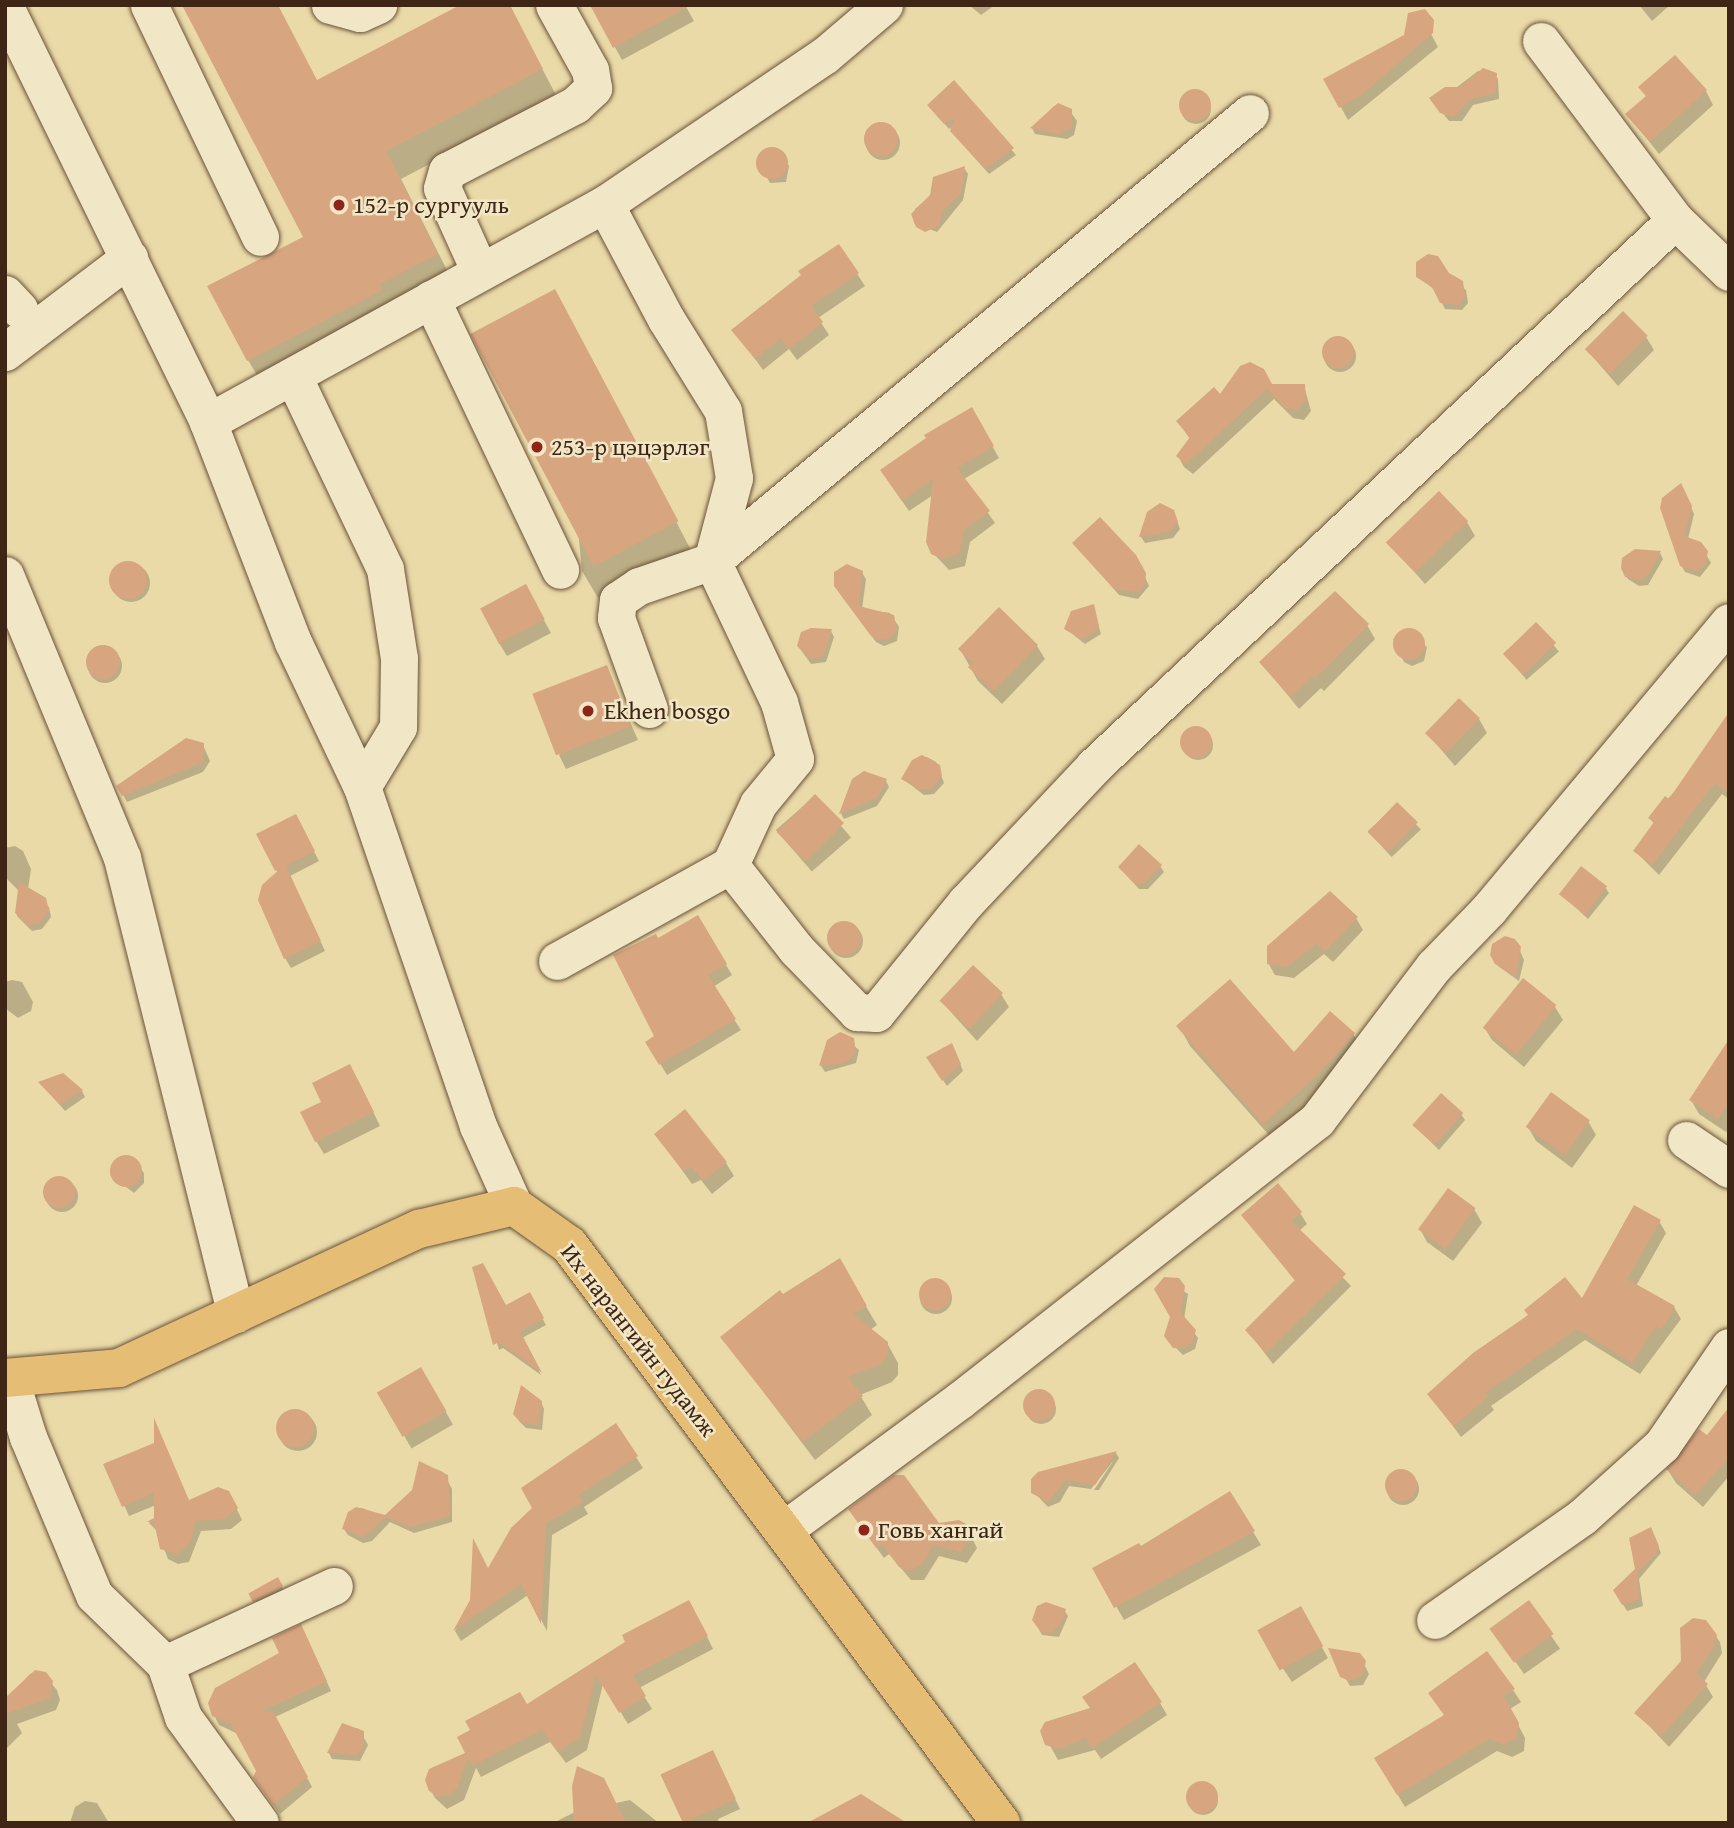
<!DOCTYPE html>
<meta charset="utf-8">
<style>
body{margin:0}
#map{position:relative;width:1734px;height:1828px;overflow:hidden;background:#eadaa8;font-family:"Gentium Book Plus",serif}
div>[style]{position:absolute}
.shadow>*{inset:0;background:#0003;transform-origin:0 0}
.round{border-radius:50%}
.building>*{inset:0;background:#d8a581;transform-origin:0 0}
.roads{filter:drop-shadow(0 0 2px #6a523a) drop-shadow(0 0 2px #6a523a)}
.minor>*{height:37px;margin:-18.5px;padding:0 18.5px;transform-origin:18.5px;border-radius:18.5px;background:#f1e7c6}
.major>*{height:38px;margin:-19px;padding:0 19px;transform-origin:19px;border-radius:19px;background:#e5bd74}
.dots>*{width:19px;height:19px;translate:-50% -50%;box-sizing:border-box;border:4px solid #f1e7c6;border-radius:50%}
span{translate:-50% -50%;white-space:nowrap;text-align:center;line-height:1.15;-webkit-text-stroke:5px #f1e7c6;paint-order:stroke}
.poi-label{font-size:24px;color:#3f2516}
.left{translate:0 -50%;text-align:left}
.street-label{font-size:24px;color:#3f2516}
.frame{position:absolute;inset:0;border:7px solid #3f2516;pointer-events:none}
</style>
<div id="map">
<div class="shadow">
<div style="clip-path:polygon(592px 5px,685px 5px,694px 21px,622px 60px)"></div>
<div style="clip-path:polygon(969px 5px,995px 5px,981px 15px)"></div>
<div style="clip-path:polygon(1639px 5px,1670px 5px,1652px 21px)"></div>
<div style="clip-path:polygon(514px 15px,557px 97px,401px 179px,453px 282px,264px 387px,248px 360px,305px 237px,318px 82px)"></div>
<div style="clip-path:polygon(1431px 34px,1438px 47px,1348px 120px,1326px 80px)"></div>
<div style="clip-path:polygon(1478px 71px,1492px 72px,1498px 79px,1499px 99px,1473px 105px,1462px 121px,1449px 121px,1435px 104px)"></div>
<div style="clip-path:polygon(954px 83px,1016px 155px,989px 174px,956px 137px,954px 126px,949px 129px,933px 111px)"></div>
<div style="clip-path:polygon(1641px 87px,1706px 91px,1713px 105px,1659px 154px,1628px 115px,1647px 98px)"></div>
<div class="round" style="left:1181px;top:94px;width:30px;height:30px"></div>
<div style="clip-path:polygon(1054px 106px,1067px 107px,1077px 121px,1074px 135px,1067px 139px,1035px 134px,1032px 128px)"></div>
<div class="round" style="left:866px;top:126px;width:34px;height:34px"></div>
<div style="clip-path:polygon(766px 150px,775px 150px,786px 160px,789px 166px,786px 182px,770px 183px,758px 161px)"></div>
<div style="clip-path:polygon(964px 168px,968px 174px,963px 200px,937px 232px,914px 223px,915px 209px)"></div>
<div style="clip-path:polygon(839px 246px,865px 286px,818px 318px,829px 335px,797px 360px,789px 349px,763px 370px,734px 330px)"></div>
<div style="clip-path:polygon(1448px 275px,1466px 290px,1468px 303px,1462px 310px,1445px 309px,1437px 292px,1418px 276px)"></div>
<div style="clip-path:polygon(555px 291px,691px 550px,598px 598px,582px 571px)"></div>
<div style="clip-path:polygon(1646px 337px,1654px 350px,1618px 386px,1586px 349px)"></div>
<div class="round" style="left:1324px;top:340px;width:32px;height:32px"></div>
<div style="clip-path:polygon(1271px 386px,1304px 386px,1311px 411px,1304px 420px,1293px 418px,1274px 399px,1193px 474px,1184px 467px,1178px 456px,1190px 439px,1178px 422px,1221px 397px)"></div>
<div style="clip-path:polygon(971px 409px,999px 458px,964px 479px,995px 523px,970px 542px,965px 566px,949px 570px,933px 553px,933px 495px,909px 511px,889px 482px)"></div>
<div style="clip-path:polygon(1684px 491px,1694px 514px,1688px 539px,1700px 544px,1711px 563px,1700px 577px,1685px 572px,1681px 565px)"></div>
<div style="clip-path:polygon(1149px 513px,1176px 518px,1180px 529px,1173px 538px,1145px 543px,1141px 537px)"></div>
<div style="clip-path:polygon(1467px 522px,1475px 536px,1425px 584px,1389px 543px)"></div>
<div style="clip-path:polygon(1074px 543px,1139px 564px,1149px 586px,1138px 599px,1119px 595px)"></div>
<div style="clip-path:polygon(1660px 553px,1663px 559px,1648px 585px,1639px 586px,1628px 579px,1624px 572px)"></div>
<div class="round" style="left:112px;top:564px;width:38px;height:38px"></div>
<div style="clip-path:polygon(862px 573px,866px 579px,862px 609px,890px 613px,899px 627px,897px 641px,884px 646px,876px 642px,840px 593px)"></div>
<div style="clip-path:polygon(533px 600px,551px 633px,507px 656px,499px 643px)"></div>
<div style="clip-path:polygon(1093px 606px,1101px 634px,1085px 644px,1066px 629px)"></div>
<div style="clip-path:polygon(1367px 625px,1375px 639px,1324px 691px,1321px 688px,1299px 709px,1261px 662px)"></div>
<div style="left:1536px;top:625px;width:35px;height:43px;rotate:49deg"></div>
<div style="clip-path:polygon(831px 631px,834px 637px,826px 662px,811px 664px,798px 646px)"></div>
<div style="clip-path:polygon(1408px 631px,1427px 647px,1424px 661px,1412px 666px,1404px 662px,1393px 639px)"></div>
<div style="clip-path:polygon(1037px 646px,1045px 659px,1002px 704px,978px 681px,960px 649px)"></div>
<div class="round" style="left:88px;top:649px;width:34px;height:34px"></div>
<div style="clip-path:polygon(606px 667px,638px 740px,566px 769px,559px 755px)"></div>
<div style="clip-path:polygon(1479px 719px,1487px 733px,1455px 766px,1427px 733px)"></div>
<div class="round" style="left:1183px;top:730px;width:30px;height:30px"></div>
<div style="clip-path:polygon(1729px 733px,1729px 799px,1722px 794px,1659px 875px,1635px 851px,1654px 824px,1650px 818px)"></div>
<div style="clip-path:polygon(203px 745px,210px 761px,203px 772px,127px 802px,119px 787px)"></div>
<div style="clip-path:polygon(927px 757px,936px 762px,944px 783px,934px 794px,924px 795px,903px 779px,918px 759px)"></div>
<div style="clip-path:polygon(856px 777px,886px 781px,889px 787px,877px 806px,844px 819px,841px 814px)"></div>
<div style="left:815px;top:796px;width:55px;height:52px;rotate:49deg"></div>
<div style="left:1397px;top:804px;width:35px;height:40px;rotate:47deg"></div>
<div style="clip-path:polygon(301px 826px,319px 861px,290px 876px,325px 951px,291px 968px,285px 958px,278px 873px,258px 834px)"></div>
<div style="clip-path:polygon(15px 846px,23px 851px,31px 869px,28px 889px,49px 907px,51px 917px,42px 929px,32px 931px,17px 916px,19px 891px,5px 877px,5px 848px)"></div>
<div style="clip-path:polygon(1160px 866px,1164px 872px,1148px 889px,1139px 889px,1120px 868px)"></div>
<div style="clip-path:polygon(1605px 887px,1609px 893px,1588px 919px,1561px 894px)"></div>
<div style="clip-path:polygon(697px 917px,732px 975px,713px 987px,741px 1030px,667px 1075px,647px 1042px,657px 1037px,658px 941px)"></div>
<div style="clip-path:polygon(1356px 918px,1363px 930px,1333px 962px,1324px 954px,1294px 978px,1275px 975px,1268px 963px)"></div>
<div class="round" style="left:829px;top:924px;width:34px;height:34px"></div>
<div style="clip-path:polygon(1517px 944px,1524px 960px,1519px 981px,1498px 966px)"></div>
<div style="clip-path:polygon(12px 980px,22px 982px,33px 1002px,31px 1011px,18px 1018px,5px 1008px,5px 982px)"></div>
<div style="clip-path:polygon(1524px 980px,1555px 1007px,1563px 1020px,1524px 1067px,1492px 1040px,1484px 1027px)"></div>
<div style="clip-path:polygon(1001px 994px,1009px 1007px,977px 1041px,941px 1001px)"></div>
<div style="clip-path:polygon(1179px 1026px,1294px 1054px,1353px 1034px,1365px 1053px,1275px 1142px,1190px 1046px)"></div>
<div style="clip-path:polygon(840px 1034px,859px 1050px,856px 1063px,825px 1072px,821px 1066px,832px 1037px)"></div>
<div style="clip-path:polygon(1729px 1048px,1729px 1128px,1726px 1132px,1699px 1114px,1691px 1100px)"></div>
<div style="clip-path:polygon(955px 1051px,963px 1071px,947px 1086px,928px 1058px)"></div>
<div style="clip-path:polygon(358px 1080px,380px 1126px,324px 1154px,316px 1141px,324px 1103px)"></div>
<div style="clip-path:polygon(41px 1083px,82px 1091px,85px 1097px,65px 1111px)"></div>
<div style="clip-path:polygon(1461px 1114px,1465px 1120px,1439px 1150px,1415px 1126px)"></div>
<div style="clip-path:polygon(1588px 1121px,1596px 1135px,1572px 1168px,1536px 1141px,1528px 1127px)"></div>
<div style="clip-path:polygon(656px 1134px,726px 1163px,734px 1176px,712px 1194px,701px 1180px,692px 1184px)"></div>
<div style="clip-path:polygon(123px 1156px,133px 1159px,144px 1173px,144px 1183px,134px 1193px,110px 1175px)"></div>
<div class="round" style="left:46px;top:1180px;width:32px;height:32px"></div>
<div style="clip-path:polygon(1474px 1209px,1482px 1223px,1453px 1261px,1427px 1242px,1420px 1229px)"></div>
<div style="clip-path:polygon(1300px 1213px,1307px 1224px,1299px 1231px,1351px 1286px,1273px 1364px,1247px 1330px,1296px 1282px,1243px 1215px)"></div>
<div style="clip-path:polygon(1659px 1221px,1666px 1233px,1636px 1286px,1674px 1307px,1681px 1319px,1640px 1374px,1585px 1340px,1491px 1406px,1494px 1410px,1461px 1437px,1429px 1394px,1582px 1301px)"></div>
<div style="clip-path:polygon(839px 1261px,877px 1325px,870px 1330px,887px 1343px,898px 1363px,898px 1375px,892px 1382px,860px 1395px,872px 1415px,815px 1460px,722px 1337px)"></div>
<div style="clip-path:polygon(474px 1268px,505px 1307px,529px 1294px,546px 1325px,522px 1338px,541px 1375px,503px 1348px,499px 1350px)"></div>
<div style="clip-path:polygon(1165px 1279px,1188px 1294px,1184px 1319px,1198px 1338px,1195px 1349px,1183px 1355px,1168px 1340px,1171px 1317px,1157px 1294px)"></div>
<div class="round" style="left:920px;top:1282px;width:32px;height:32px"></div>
<div style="left:421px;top:1369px;width:64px;height:48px;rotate:60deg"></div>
<div class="round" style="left:1026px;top:1394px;width:30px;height:30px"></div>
<div style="clip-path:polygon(541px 1402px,544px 1409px,542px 1430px,526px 1428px,519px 1421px)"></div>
<div style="clip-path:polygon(1729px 1409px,1729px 1476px,1703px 1507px,1676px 1483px,1668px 1470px,1707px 1438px)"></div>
<div class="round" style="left:279px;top:1413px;width:38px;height:38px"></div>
<div style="clip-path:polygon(1116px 1453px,1119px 1458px,1099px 1490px,1094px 1490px,1114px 1460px,1091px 1489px,1069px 1486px,1060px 1502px,1048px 1507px,1031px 1489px,1039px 1474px)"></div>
<div style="clip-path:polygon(636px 1457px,643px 1468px,584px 1507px,588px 1514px,552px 1535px,547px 1631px,528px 1595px,461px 1641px,455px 1631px,512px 1529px)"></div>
<div style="clip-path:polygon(420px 1463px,443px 1472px,452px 1489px,452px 1522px,414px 1533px,390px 1522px,372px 1541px,363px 1543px,348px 1535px,344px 1529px,353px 1510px,362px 1508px,385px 1517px,414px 1491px)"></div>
<div style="clip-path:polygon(106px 1465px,189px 1501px,234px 1503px,242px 1520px,231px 1529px,201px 1531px,189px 1562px,178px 1564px,168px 1559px,158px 1532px,149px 1523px,156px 1519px,156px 1505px,129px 1516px)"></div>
<div class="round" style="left:1387px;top:1473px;width:32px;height:32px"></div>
<div style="clip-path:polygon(1230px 1494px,1261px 1545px,1124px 1620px,1095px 1569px,1140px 1548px)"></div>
<div style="clip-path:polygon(857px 1521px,966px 1526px,977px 1548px,967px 1563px,939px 1556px,924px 1580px,911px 1580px,889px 1554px,884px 1558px)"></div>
<div style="clip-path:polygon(1654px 1536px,1661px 1553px,1639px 1579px,1643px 1606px,1627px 1611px,1615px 1591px,1637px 1570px)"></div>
<div style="left:278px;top:1579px;width:16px;height:30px;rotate:63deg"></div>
<div style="left:1528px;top:1603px;width:56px;height:44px;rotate:55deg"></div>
<div style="clip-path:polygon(1300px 1609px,1328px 1658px,1292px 1682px,1266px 1643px)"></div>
<div style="clip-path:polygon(1064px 1610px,1068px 1616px,1059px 1637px,1042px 1635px,1034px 1620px)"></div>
<div style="clip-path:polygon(696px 1614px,713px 1649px,639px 1688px,652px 1709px,628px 1724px,603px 1684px,587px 1750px,566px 1763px,550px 1742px,481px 1777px,476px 1768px,464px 1800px,447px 1809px,435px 1798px,428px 1785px,527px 1706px)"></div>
<div style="clip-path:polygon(1705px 1622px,1720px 1642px,1722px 1653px,1704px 1682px,1713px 1697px,1669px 1747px,1637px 1713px,1683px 1661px)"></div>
<div style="clip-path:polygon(306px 1636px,331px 1691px,275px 1717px,312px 1787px,280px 1814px,260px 1787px,258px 1771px,238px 1734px,219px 1725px,214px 1715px)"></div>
<div style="clip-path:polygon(1359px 1654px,1369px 1674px,1363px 1685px,1350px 1686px,1346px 1679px)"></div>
<div style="clip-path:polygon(41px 1672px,57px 1690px,60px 1700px,56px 1710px,17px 1724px,22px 1733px,5px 1750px,5px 1701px,30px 1674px)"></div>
<div style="clip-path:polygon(1513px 1690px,1521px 1702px,1510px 1709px,1525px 1738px,1524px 1751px,1512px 1757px,1497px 1751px,1405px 1807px,1376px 1759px,1445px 1717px)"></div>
<div style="clip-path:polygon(1160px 1703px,1167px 1715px,1101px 1759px,1095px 1750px,1058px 1760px,1042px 1731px)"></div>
<div style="clip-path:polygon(343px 1725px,359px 1729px,368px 1745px,360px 1761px,332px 1759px,329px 1753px)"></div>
<div style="clip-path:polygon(717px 1762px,740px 1809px,718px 1819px,719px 1823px,689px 1823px,663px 1776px)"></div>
<div class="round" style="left:1188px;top:1785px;width:30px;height:30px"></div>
<div style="clip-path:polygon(630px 1800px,659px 1823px,553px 1823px,575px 1812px)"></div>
<div style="clip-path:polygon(85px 1801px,97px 1803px,109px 1823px,70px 1823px,75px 1807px)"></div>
</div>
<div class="building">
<div style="clip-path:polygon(182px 5px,278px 5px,317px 80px,460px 5px,510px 5px,543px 69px,386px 151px,438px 254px,380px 284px,383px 290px,247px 361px,207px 286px,303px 237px)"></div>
<div style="clip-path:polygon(590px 5px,691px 5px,613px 48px)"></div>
<div style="clip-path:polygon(1425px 9px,1434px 20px,1433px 33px,1360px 96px,1339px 108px,1323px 79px,1404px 35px,1408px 13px)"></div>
<div style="clip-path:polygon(1675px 55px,1707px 90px,1650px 142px,1625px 114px,1646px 96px,1638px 87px)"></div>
<div style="clip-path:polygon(1483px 68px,1497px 73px,1496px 93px,1470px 99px,1454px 117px,1440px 113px,1429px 98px,1445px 87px,1460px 87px)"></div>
<div style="clip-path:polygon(954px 80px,1014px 148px,985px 169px,950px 131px,955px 118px,944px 124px,927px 105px)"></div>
<div class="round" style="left:1179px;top:89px;width:32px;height:32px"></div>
<div style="clip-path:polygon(1058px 103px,1072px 109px,1072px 128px,1058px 134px,1030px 128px)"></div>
<div class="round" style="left:864px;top:122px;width:34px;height:34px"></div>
<div class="round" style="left:756px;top:147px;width:32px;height:32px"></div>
<div style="clip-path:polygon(965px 166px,961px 193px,943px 210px,939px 226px,925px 232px,916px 227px,911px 214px,930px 195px,933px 177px)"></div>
<div style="clip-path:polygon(839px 244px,859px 273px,811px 306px,823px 322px,789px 349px,781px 338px,755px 359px,731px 330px,801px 275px,798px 271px)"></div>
<div style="clip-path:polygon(1428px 254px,1438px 256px,1449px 273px,1463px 281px,1465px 296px,1459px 305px,1440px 303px,1432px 287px,1416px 277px,1416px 262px)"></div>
<div style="left:555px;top:289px;width:263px;height:96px;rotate:62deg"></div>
<div style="left:1623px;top:311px;width:35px;height:54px;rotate:45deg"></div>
<div class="round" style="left:1322px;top:336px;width:32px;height:32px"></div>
<div style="clip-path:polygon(1250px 362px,1264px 369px,1272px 384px,1305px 384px,1306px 400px,1297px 410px,1285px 408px,1267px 389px,1186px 464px,1176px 456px,1190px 437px,1176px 421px,1214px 387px,1220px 394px,1240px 366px)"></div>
<div style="clip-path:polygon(972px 407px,994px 446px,957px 468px,990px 511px,964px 530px,959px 554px,942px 559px,931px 554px,926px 542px,933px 479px,902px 501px,880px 470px,926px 438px,924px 435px)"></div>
<div style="clip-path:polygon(1681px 483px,1692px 506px,1684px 536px,1701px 542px,1708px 551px,1705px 566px,1696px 571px,1680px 566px,1660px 508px,1662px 498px)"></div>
<div style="left:1439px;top:491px;width:42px;height:74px;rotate:46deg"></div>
<div style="clip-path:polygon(1160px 503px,1174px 510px,1178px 522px,1169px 532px,1139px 537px,1147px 512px)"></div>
<div style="clip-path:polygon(1100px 517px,1136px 555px,1146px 573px,1145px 584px,1139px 592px,1114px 589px,1072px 543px)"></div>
<div style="clip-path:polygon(1635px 549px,1661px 551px,1648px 575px,1639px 580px,1625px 577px,1621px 568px,1622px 558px)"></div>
<div class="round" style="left:109px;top:561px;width:38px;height:38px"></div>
<div style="clip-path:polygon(847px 564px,863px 571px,859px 606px,894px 615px,897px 630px,890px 638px,880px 640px,871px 636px,834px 586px,834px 572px)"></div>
<div style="left:526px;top:584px;width:40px;height:52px;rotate:62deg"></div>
<div style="clip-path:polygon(1335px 591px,1369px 624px,1315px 679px,1313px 676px,1290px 697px,1259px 662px)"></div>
<div style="clip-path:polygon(1094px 604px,1099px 626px,1090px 636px,1081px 639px,1064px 629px,1071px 611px)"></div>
<div style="clip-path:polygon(999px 607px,1038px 645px,993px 691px,968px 667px,972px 662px,958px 649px)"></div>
<div style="left:1536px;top:622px;width:29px;height:46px;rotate:46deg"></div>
<div style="clip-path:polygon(811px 628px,832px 629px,823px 656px,811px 659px,797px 646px,801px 632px)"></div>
<div class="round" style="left:1393px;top:628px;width:32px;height:32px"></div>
<div class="round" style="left:86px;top:645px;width:34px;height:34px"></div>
<div style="left:607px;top:665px;width:66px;height:80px;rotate:69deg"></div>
<div style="left:1459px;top:698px;width:29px;height:49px;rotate:44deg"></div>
<div style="clip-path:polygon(1729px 712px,1729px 793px,1715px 783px,1652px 865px,1633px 851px,1654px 822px,1648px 818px,1665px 796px,1669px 799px)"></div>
<div class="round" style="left:1180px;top:726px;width:32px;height:32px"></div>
<div style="clip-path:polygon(186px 738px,204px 743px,203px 762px,122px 796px,116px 786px)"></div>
<div style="clip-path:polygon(922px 755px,940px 765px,942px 776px,931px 789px,919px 789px,901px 779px,912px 760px)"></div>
<div style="clip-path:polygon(864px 771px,887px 779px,878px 797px,839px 814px,852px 779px)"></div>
<div style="left:815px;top:794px;width:41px;height:54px;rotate:45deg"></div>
<div style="left:1397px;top:802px;width:29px;height:42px;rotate:44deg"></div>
<div style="clip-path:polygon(296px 814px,315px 851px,286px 866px,321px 941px,284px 959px,258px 900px,262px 885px,281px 868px,275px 871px,256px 834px)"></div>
<div style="clip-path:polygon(1139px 844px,1162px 865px,1145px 883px,1134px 883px,1118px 867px)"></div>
<div style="left:1581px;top:866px;width:33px;height:36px;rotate:38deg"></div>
<div style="clip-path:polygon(19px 882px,46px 898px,49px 910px,39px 924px,28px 925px,15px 913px)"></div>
<div style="clip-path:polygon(1330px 891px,1358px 917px,1325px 951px,1317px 943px,1287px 967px,1267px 964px,1267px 946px)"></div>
<div style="clip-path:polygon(698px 915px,727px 964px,708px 975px,736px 1019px,659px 1065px,645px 1042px,654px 1036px,613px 955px,656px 934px,658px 938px)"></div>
<div class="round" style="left:827px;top:921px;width:34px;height:34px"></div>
<div style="clip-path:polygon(1505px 936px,1515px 939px,1521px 947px,1516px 977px,1495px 964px,1490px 955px,1492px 944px)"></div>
<div style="left:973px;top:965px;width:41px;height:49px;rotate:43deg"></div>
<div style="left:1523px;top:978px;width:43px;height:64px;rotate:39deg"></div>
<div style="clip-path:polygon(1230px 979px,1294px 1052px,1330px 1011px,1355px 1033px,1318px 1075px,1263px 1124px,1176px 1026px)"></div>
<div style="clip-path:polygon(840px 1032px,854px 1038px,856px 1053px,845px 1063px,819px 1066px,827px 1040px)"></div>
<div style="clip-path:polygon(1729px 1039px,1729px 1103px,1718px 1119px,1689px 1100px)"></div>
<div style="clip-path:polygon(952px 1043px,961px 1064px,942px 1081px,926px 1057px)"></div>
<div style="clip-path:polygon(350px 1064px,374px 1112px,315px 1142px,300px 1112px,321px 1102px,312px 1083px)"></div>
<div style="clip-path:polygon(63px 1073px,83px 1090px,60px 1105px,38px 1082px)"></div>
<div style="left:1551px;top:1092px;width:48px;height:43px;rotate:36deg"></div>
<div style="left:1441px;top:1093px;width:30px;height:43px;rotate:42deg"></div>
<div style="clip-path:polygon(685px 1109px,727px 1162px,703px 1181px,692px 1167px,683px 1171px,654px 1134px)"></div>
<div class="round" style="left:110px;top:1155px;width:32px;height:32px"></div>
<div class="round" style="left:43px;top:1176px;width:32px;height:32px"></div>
<div style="clip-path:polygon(1278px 1183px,1302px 1212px,1291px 1221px,1346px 1274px,1266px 1353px,1245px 1330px,1295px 1280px,1241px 1215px)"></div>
<div style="left:1448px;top:1188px;width:34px;height:51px;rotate:36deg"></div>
<div style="clip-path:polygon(1634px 1205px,1661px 1220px,1627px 1279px,1675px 1306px,1662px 1329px,1656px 1326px,1632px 1363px,1577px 1329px,1485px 1393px,1488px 1397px,1453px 1426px,1427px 1394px,1473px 1353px,1528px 1315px,1524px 1310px,1565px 1277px,1582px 1298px)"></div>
<div style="clip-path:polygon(840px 1258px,867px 1306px,853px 1314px,888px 1342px,888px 1355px,881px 1364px,848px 1377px,863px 1396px,803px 1442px,720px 1337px,780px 1290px,783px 1294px)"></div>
<div style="clip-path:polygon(483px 1263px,506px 1305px,530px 1292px,544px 1318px,520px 1331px,542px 1373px,499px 1342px,493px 1345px,472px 1267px)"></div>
<div style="clip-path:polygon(1164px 1277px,1179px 1278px,1185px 1286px,1181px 1313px,1196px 1330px,1192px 1343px,1183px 1348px,1173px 1348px,1164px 1336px,1170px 1317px,1154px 1289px)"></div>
<div class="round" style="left:919px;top:1278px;width:32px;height:32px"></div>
<div style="left:421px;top:1367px;width:51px;height:51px;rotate:60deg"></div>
<div style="clip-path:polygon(521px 1385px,542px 1401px,539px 1425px,520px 1422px,513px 1414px)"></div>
<div class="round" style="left:1023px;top:1389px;width:32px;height:32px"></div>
<div style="clip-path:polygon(1729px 1407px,1729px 1458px,1695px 1495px,1666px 1469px,1699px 1429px,1707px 1435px)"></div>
<div class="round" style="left:276px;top:1409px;width:38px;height:38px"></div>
<div style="clip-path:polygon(154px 1418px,189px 1500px,218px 1487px,229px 1491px,238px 1508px,225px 1519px,195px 1521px,191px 1541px,177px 1554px,160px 1549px,154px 1522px,147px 1522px,154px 1518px,154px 1493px,122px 1507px,103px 1464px,154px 1443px)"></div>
<div style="clip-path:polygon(616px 1423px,638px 1456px,578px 1495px,583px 1502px,546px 1523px,541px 1624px,521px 1584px,453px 1631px,470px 1600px,473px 1538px,488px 1568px,511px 1528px,532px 1508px,521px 1488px)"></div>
<div style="clip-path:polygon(1117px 1451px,1095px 1485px,1066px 1480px,1048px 1502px,1031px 1493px,1031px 1479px,1038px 1472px)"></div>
<div style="clip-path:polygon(419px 1461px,448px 1475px,450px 1516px,410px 1527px,386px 1517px,364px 1537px,342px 1529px,348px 1512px,356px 1507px,385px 1515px,412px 1490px)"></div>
<div class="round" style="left:1385px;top:1469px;width:32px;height:32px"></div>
<div style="clip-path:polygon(894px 1475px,904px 1475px,939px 1523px,959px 1520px,968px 1525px,971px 1535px,961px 1552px,933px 1545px,922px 1565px,908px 1571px,899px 1567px,882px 1544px,876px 1548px,848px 1509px)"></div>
<div style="clip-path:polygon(1230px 1491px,1255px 1531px,1114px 1608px,1092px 1568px,1139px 1543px,1141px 1546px)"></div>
<div style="clip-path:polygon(1651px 1527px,1659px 1546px,1655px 1556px,1637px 1572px,1640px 1599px,1622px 1605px,1613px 1590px,1635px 1569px,1629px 1538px)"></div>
<div style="left:278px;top:1577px;width:10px;height:34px;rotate:61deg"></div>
<div style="clip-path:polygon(689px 1600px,708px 1636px,633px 1675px,646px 1696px,619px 1713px,596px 1675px,580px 1738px,558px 1752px,542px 1730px,472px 1766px,468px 1758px,457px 1788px,449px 1795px,439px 1797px,429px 1791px,425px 1780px,429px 1769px,465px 1753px,457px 1737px,470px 1730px,465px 1721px,520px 1692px,527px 1704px,625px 1642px,622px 1635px)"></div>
<div style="left:1529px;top:1600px;width:42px;height:49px;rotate:54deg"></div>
<div style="clip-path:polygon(1046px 1602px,1066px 1609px,1062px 1623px,1051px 1633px,1041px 1632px,1032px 1620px,1037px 1606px)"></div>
<div style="left:1301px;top:1606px;width:46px;height:50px;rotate:61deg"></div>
<div style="clip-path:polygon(1693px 1618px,1706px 1620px,1717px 1635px,1714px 1647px,1696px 1673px,1708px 1684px,1661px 1736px,1634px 1713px,1681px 1661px,1680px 1628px)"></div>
<div style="clip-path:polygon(301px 1624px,327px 1681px,262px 1711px,274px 1713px,308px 1777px,273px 1805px,253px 1777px,256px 1771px,231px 1724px,212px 1716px,208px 1703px,215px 1688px,279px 1653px,272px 1638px)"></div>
<div style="clip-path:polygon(1328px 1648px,1360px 1653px,1366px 1661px,1363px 1675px,1349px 1681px,1340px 1677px)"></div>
<div style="clip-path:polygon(1487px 1651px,1515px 1689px,1504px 1696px,1519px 1723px,1517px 1738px,1504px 1745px,1489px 1739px,1397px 1795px,1374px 1758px,1444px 1715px,1428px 1693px)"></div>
<div style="clip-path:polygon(1135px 1662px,1162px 1702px,1092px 1748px,1086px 1738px,1059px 1749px,1045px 1745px,1040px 1731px,1045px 1722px,1090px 1708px,1082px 1697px)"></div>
<div style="clip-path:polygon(35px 1670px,46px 1672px,53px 1681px,50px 1698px,5px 1714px,5px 1698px)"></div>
<div style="clip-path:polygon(342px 1723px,364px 1731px,364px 1748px,356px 1755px,327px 1753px)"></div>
<div style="left:713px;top:1750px;width:54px;height:58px;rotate:65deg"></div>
<div style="clip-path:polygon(577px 1766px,604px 1778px,626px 1823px,574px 1823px,572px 1786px)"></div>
<div class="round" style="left:1186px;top:1781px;width:32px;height:32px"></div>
<div style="clip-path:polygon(861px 1794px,907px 1823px,807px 1823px)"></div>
</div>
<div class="roads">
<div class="minor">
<div style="left:149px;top:5px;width:257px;rotate:64.4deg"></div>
<div style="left:330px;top:5px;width:31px;rotate:15deg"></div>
<div style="left:360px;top:13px;width:20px;rotate:-24deg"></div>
<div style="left:5px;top:7px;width:462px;rotate:63.9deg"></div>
<div style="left:208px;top:422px;width:236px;rotate:68.9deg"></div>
<div style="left:293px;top:642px;width:161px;rotate:64.6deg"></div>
<div style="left:362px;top:787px;width:358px;rotate:71.1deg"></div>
<div style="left:478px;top:1126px;width:88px;rotate:65.8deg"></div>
<div style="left:1541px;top:41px;width:224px;rotate:53.2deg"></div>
<div style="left:605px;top:204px;width:130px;rotate:62.1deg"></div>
<div style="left:666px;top:319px;width:108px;rotate:58.2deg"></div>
<div style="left:723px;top:411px;width:68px;rotate:80.7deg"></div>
<div style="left:734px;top:478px;width:86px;rotate:104.8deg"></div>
<div style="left:712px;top:561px;width:156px;rotate:64.6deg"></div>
<div style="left:779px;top:702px;width:59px;rotate:74.3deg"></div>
<div style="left:795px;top:759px;width:58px;rotate:129.4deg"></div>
<div style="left:758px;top:804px;width:67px;rotate:114.7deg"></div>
<div style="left:730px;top:865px;width:107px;rotate:51.8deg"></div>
<div style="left:796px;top:949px;width:88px;rotate:45.9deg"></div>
<div style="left:857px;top:1012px;width:19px;rotate:3deg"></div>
<div style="left:876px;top:1013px;width:143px;rotate:-51deg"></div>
<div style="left:966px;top:902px;width:187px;rotate:-46.7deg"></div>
<div style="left:1094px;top:766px;width:797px;rotate:-43.22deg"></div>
<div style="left:1675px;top:220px;width:75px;rotate:43.9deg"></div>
<div style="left:480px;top:272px;width:92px;rotate:-114.3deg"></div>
<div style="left:442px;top:188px;width:18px;rotate:-74deg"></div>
<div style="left:447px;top:171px;width:144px;rotate:-27.3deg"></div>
<div style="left:575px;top:105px;width:25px;rotate:-43deg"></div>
<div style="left:593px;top:88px;width:18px;rotate:-99deg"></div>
<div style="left:590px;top:70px;width:74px;rotate:-119deg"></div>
<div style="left:5px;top:294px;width:21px;rotate:47deg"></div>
<div style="left:431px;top:299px;width:300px;rotate:64.5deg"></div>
<div style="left:5px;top:352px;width:156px;rotate:-37.2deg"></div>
<div style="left:293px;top:376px;width:214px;rotate:64.5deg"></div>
<div style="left:385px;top:569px;width:90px;rotate:81.1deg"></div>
<div style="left:399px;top:658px;width:69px;rotate:90.8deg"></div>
<div style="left:398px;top:727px;width:70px;rotate:121deg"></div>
<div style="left:208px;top:422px;width:453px;rotate:-28.8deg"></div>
<div style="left:605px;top:204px;width:264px;rotate:-34.1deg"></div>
<div style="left:824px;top:56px;width:79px;rotate:-40.4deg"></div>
<div style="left:5px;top:575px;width:306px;rotate:67.5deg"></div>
<div style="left:122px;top:858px;width:470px;rotate:76deg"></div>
<div style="left:649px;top:709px;width:97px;rotate:-109.9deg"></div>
<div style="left:616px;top:618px;width:18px;rotate:-84deg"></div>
<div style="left:618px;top:600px;width:25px;rotate:-34deg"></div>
<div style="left:639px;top:586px;width:77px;rotate:-18.9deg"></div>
<div style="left:712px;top:561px;width:700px;rotate:-39.78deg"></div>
<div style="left:557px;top:961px;width:198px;rotate:-29deg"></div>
<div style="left:1686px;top:1140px;width:52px;rotate:34deg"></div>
<div style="left:10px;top:1379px;width:61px;rotate:72.8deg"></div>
<div style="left:28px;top:1437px;width:171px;rotate:67.3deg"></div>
<div style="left:94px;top:1595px;width:99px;rotate:44.2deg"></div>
<div style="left:165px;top:1664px;width:56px;rotate:71.2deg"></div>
<div style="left:183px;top:1717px;width:131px;rotate:54deg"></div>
<div style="left:785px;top:1529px;width:217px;rotate:-36.4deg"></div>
<div style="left:960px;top:1400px;width:454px;rotate:-38.1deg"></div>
<div style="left:1317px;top:1120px;width:193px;rotate:-52.8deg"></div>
<div style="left:1434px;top:966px;width:79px;rotate:-46deg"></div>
<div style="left:1489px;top:909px;width:374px;rotate:-50.1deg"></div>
<div style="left:1435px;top:1620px;width:179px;rotate:-35deg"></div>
<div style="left:1582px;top:1517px;width:108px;rotate:-42deg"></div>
<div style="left:1662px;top:1445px;width:119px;rotate:-55.6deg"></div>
<div style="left:165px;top:1664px;width:186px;rotate:-24.8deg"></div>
</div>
<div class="major">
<div style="left:5px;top:1378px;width:114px;rotate:-5deg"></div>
<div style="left:119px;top:1368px;width:331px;rotate:-24.9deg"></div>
<div style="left:419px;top:1229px;width:98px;rotate:-13.6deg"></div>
<div style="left:514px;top:1206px;width:67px;rotate:35.3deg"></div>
<div style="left:569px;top:1245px;width:722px;rotate:53.23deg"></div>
</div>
</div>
<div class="dots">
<div style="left:339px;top:205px;background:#8f2418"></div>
<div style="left:537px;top:447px;background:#8f2418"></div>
<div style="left:588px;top:711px;background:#8f2418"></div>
<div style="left:864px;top:1530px;background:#8f2418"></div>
</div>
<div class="poi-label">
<span class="left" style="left:353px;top:205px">152-р сургууль</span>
<span class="left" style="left:551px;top:447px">253-р цэцэрлэг</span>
<span class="left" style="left:604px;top:711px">Ekhen bosgo</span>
<span class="left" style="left:878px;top:1530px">Говь хангай</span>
</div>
<div class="street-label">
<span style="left:639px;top:1340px;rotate:52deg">Их нарангийн гудамж</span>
</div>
<div class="frame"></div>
</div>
